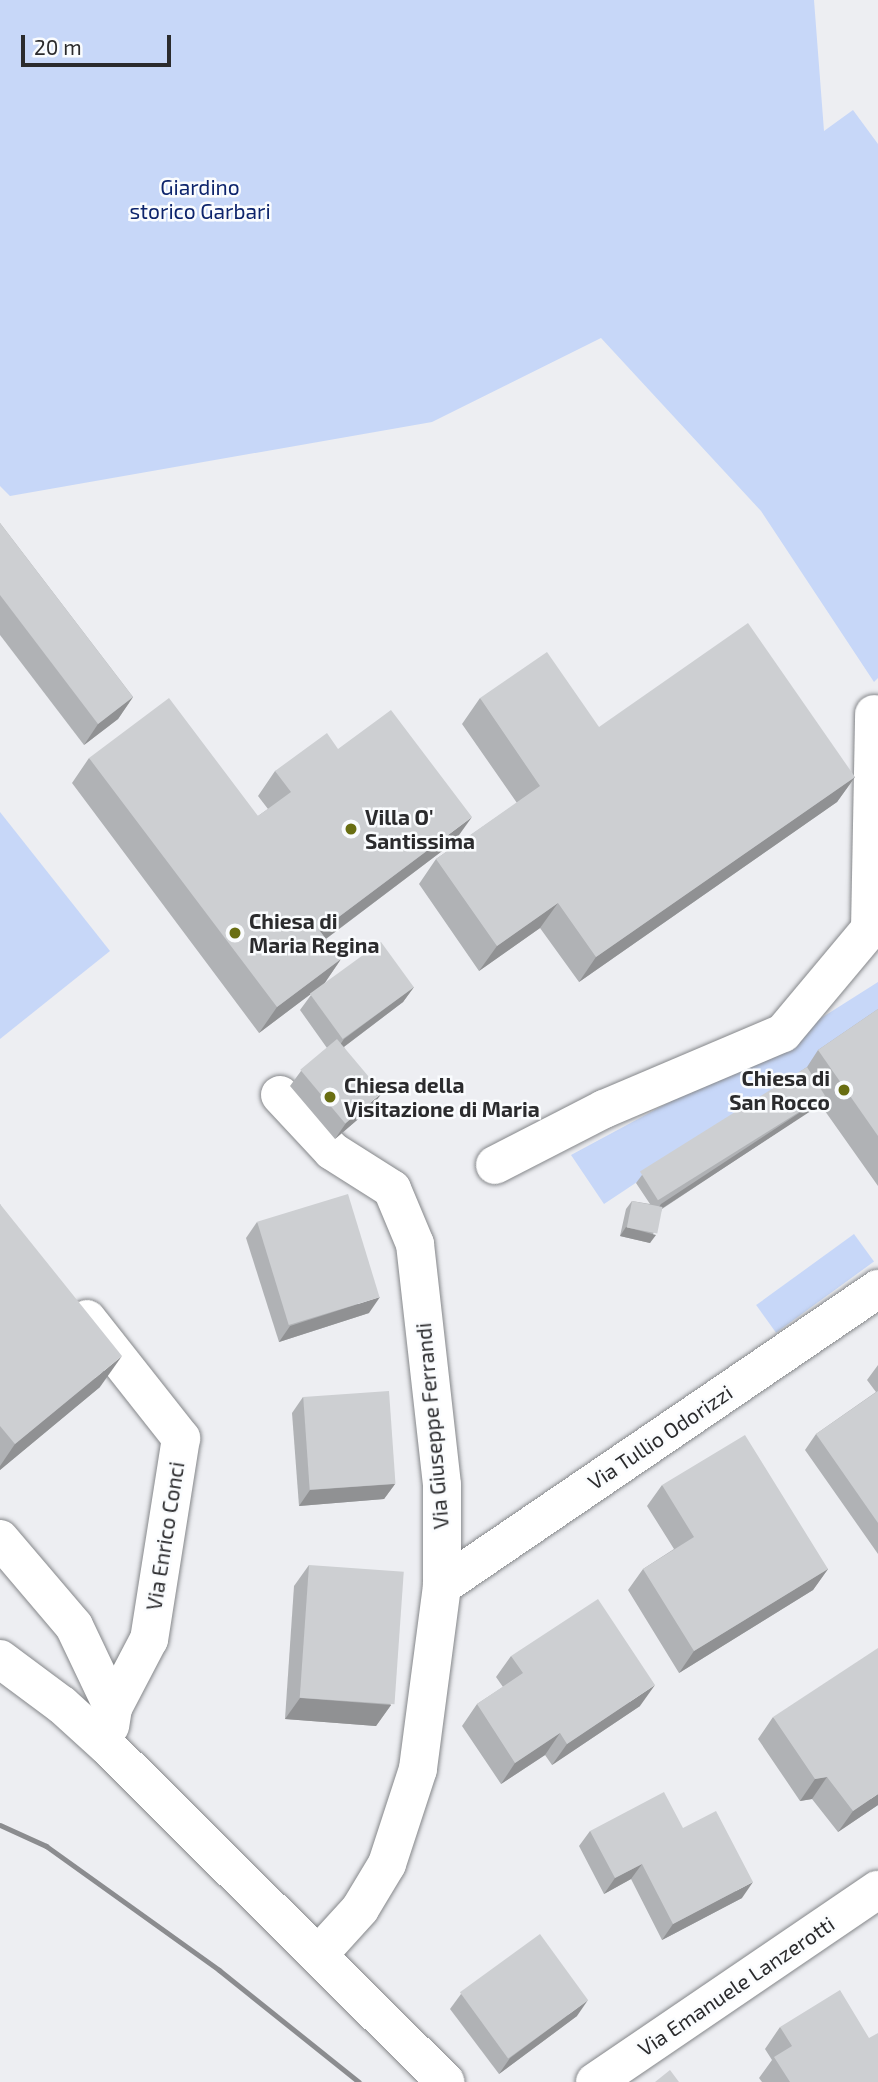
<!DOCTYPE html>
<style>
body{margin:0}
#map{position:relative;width:878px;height:2082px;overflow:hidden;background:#edeef2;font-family:"Exo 2",sans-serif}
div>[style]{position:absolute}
.green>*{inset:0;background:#c7d7f8;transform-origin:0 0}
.roads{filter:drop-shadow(0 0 2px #85878a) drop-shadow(0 0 2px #85878a)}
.minor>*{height:38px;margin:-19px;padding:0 19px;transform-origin:19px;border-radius:19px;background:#fff}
.rail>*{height:5px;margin:-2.5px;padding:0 2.5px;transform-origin:2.5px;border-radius:2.5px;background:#8b8c8f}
.wall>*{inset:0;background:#b0b2b5}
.shaded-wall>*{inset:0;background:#909193}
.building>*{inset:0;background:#cdcfd2;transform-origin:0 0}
.dots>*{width:19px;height:19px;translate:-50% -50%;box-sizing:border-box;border:4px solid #fafcfe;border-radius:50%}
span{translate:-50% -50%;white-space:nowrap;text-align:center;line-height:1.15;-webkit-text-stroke:5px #fafcfe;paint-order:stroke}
.park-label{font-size:21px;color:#0d246c}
.poi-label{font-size:21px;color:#2b2b2d;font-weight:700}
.left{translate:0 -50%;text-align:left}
.right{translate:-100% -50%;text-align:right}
.street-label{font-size:21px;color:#2b2b2d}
.scale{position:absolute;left:21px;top:35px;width:150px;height:32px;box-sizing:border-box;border:4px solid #2b2b2d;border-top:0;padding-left:9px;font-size:21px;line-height:24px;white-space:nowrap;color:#2b2b2d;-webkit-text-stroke:5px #fafcfe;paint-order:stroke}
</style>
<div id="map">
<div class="green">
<div style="clip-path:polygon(0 0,814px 0,824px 131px,853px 110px,878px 144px,878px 678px,874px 682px,761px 511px,601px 338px,432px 422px,10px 496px,0 486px)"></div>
<div style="clip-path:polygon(0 812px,110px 951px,0 1039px)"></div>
<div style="clip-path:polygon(878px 982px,878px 1022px,604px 1204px,571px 1155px,796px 1034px)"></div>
<div style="left:854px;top:1234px;width:34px;height:121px;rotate:54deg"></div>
</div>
<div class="roads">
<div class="minor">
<div style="left:280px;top:1095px;width:76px;rotate:47.1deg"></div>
<div style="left:332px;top:1151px;width:71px;rotate:32.3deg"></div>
<div style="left:392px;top:1189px;width:60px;rotate:67.3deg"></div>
<div style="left:415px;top:1244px;width:243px;rotate:83.6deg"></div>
<div style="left:442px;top:1485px;width:101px;rotate:90deg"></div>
<div style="left:442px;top:1586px;width:185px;rotate:97.5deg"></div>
<div style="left:418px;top:1769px;width:100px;rotate:108.1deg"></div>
<div style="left:387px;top:1864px;width:52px;rotate:121deg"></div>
<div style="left:360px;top:1909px;width:61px;rotate:132.3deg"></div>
<div style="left:495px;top:1165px;width:123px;rotate:-27.2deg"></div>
<div style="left:604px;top:1109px;width:194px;rotate:-23deg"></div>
<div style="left:783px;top:1033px;width:136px;rotate:-50.1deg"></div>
<div style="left:870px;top:929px;width:215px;rotate:-88.9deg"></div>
<div style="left:87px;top:1319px;width:152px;rotate:51.7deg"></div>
<div style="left:181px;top:1438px;width:204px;rotate:99deg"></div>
<div style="left:149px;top:1639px;width:78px;rotate:117.6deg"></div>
<div style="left:0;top:1539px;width:114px;rotate:49.6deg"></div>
<div style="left:74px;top:1626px;width:91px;rotate:64.6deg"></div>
<div style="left:113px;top:1708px;width:18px;rotate:99deg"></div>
<div style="left:442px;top:1586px;width:528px;rotate:-34.26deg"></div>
<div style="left:0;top:1659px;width:77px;rotate:36.6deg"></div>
<div style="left:62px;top:1705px;width:61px;rotate:42.3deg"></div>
<div style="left:107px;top:1746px;width:477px;rotate:44.8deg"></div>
<div style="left:595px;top:2082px;width:342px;rotate:-34.2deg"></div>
</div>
</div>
<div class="rail">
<div style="left:0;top:1825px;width:51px;rotate:24.5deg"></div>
<div style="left:46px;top:1846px;width:213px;rotate:35.6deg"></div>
<div style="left:219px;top:1970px;width:179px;rotate:38.7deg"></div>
</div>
<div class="wall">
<div style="clip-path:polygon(0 523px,133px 697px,118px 719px,84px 745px,0 635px)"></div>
<div style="clip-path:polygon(480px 698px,599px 727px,855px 777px,837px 802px,579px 982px,540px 928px,479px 971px,419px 884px,436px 859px,517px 803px,462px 724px)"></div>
<div style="clip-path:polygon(338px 749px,454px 842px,326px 939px,341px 959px,324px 984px,259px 1033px,72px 783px,89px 758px,258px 816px,268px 809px,258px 796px,275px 771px)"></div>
<div style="clip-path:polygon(414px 987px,403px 1002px,344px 1047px,371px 1108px,335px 1139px,290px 1086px,301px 1071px,327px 1048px,300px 1010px,311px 995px)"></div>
<div style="clip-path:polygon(878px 1009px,878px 1186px,820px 1104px,662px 1209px,650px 1243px,620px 1236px,626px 1209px,632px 1201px,650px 1204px,636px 1183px,642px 1175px,807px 1067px,818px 1050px)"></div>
<div style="clip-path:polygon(0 1204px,100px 1387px,0 1470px)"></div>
<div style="clip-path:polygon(257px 1222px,369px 1313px,279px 1342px,246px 1238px)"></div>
<div style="clip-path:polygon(878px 1365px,878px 1554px,805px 1450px,816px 1434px,876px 1392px,867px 1380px)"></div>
<div style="clip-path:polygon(303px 1397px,395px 1484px,384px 1499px,299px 1506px,292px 1413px)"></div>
<div style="clip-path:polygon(662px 1485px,828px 1569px,813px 1590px,679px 1673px,628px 1590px,643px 1569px,674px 1549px,647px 1506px)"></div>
<div style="clip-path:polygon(309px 1565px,391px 1705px,376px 1726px,285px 1719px,294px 1586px)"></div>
<div style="clip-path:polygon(511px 1656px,640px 1706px,552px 1765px,545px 1755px,501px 1784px,462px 1726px,477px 1704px,503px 1687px,496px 1677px)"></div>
<div style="clip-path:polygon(773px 1717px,878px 1805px,838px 1832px,812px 1799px,800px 1801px,758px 1739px)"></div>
<div style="clip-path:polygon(683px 1828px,742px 1898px,662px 1940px,631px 1879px,604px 1894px,579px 1846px,590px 1831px)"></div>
<div style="clip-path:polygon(461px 1994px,577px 2016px,499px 2074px,450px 2009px)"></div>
<div style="clip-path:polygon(780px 2027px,878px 2082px,762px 2082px,759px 2078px,772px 2060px,765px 2049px)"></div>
</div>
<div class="shaded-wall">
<div style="clip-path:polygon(133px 697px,118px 719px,84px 745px,98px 724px)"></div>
<div style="clip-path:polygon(855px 777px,837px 802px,579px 982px,596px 957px)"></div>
<div style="clip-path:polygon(472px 817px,454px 842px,303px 956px,320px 931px)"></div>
<div style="clip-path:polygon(558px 903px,540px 928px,479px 971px,497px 946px)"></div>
<div style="clip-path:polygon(341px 959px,324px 984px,259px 1033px,277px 1007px)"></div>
<div style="clip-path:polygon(414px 987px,403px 1002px,333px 1055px,344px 1039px)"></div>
<div style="clip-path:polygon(382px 1093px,371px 1108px,335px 1139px,346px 1123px)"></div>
<div style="clip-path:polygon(825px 1096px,820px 1105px,655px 1213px,661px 1204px)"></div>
<div style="clip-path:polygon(626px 1227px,656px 1235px,650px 1243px,620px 1236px)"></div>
<div style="clip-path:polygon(380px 1297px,369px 1313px,279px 1342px,290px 1326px)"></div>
<div style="clip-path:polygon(122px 1356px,100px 1387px,0 1470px,0 1466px,15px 1444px)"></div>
<div style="clip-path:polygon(395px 1484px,384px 1499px,299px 1506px,310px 1490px)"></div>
<div style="clip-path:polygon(828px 1569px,813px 1590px,679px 1673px,694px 1651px)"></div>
<div style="clip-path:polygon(655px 1685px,640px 1706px,552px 1765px,567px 1744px)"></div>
<div style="clip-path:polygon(300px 1698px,391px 1705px,376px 1726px,285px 1719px)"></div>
<div style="clip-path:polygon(560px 1733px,545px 1755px,501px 1784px,515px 1763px)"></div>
<div style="clip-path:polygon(827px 1777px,812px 1799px,800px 1801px,815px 1779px)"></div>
<div style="clip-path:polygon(878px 1794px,878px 1805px,838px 1832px,853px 1811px)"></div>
<div style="clip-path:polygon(642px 1864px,631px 1879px,604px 1894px,615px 1878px)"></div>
<div style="clip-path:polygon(753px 1882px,742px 1898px,662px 1940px,673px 1924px)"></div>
<div style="clip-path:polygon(588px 2000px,577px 2016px,499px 2074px,510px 2058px)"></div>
</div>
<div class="building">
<div style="clip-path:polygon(0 523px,133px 697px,98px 724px,0 595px)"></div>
<div style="clip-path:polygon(748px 623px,855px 777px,596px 957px,558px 903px,497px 946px,436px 859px,540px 786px,480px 698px,547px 652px,599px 727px)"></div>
<div style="clip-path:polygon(169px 698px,258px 816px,291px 792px,275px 771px,327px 733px,338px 749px,391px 710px,472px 817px,320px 931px,341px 959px,277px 1007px,89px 758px)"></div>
<div style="left:381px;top:942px;width:56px;height:88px;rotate:54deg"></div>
<div style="clip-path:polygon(878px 1009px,878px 1136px,818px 1050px)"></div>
<div style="left:337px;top:1039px;width:70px;height:48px;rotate:50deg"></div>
<div style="left:807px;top:1067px;width:34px;height:197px;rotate:58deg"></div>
<div style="left:348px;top:1194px;width:108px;height:95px;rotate:73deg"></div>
<div style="left:632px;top:1201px;width:31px;height:27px;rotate:11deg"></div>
<div style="clip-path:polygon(0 1204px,122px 1356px,15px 1444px,0 1426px)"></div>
<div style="left:389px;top:1391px;width:93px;height:86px;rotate:86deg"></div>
<div style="clip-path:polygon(878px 1391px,878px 1523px,816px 1434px)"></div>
<div style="clip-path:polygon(745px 1435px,828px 1569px,694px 1651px,643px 1569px,694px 1537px,662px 1485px)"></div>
<div style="left:309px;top:1565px;width:95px;height:133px;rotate:4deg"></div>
<div style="clip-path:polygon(598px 1599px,655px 1685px,567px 1744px,560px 1733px,515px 1763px,477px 1704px,523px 1673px,511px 1656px)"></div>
<div style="clip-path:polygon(878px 1648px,878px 1794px,853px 1811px,827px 1777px,815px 1779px,773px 1717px)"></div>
<div style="clip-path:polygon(664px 1792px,683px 1828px,716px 1811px,753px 1882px,673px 1924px,642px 1864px,615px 1878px,590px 1831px)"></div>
<div style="left:540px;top:1934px;width:82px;height:99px;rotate:54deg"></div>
<div style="clip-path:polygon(840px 1990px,869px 2038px,878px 2033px,878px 2082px,790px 2082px,774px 2057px,792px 2046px,780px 2027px)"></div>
<div style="clip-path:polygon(670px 2070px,679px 2082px,655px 2082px)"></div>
</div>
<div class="dots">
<div style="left:351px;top:829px;background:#696e12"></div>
<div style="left:235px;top:933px;background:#696e12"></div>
<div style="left:844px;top:1090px;background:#696e12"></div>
<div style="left:330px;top:1097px;background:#696e12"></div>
</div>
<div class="park-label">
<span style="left:200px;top:199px">Giardino<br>storico Garbari</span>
</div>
<div class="poi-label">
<span class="left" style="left:365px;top:829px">Villa O'<br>Santissima</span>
<span class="left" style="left:249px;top:933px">Chiesa di<br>Maria Regina</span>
<span class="right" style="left:830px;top:1090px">Chiesa di<br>San Rocco</span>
<span class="left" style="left:344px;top:1097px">Chiesa della<br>Visitazione di Maria</span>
</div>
<div class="street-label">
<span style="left:432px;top:1426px;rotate:-95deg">Via Giuseppe Ferrandi</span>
<span style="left:660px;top:1437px;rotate:-34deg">Via Tullio Odorizzi</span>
<span style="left:165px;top:1536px;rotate:-81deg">Via Enrico Conci</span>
<span style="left:736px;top:1986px;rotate:-34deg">Via Emanuele Lanzerotti</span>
</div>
<div class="scale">20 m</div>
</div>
